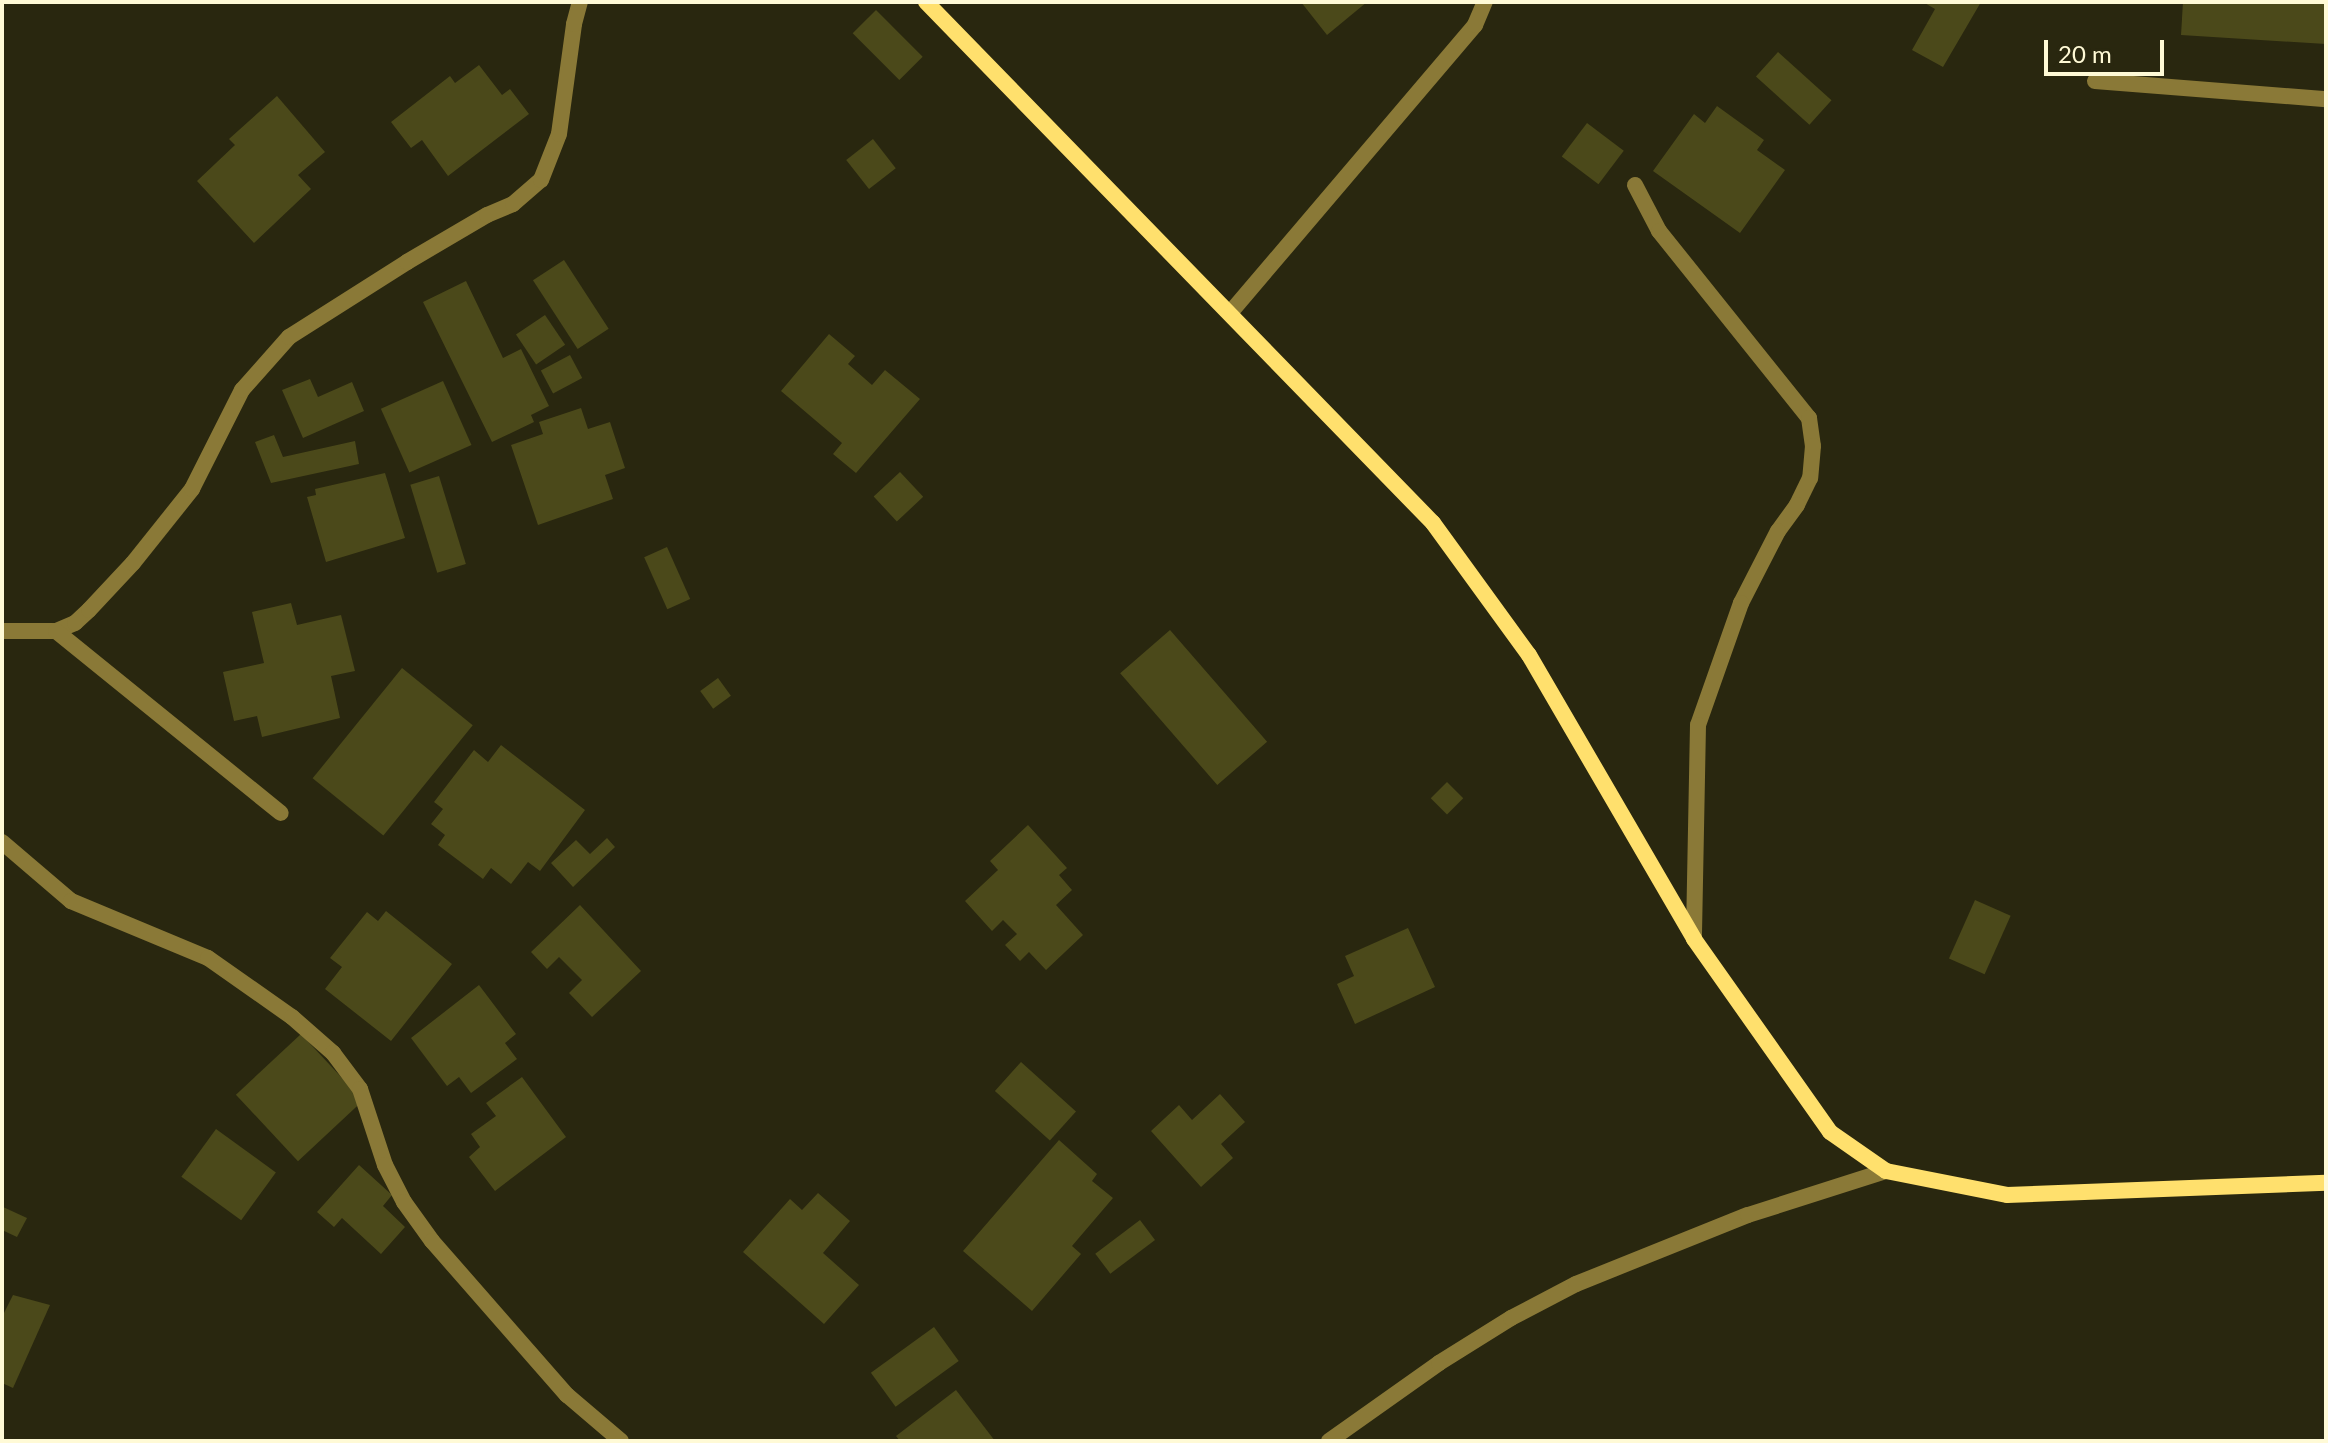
<!DOCTYPE html>
<style>
body{margin:0}
#map{position:relative;width:2328px;height:1443px;overflow:hidden;background:#29270f;font-family:Lato,sans-serif}
div>[style]{position:absolute}
.building>*{inset:0;background:#4b491a;transform-origin:0 0}
.street>*{height:16px;margin:-8px;padding:0 8px;transform-origin:8px;border-radius:8px;background:#8a7937}
.secondary>*{height:16px;margin:-8px;padding:0 8px;transform-origin:8px;border-radius:8px;background:#ffe06d}
span{translate:-50% -50%;white-space:nowrap;text-align:center;line-height:1.15;-webkit-text-stroke:8px #29270f;paint-order:stroke}
.frame{position:absolute;inset:0;border:4px solid #fffad6;pointer-events:none}
.scale{position:absolute;left:2044px;top:40px;width:120px;height:36px;box-sizing:border-box;border:4px solid #fffad6;border-top:0;padding-left:10px;font-size:24px;line-height:28px;white-space:nowrap;color:#fffad6;-webkit-text-stroke:6px #29270f;paint-order:stroke}
</style>
<div id="map">
<div class="building">
<div style="clip-path:polygon(1301px 2px,1367px 2px,1327px 35px)"></div>
<div style="clip-path:polygon(1923px 2px,1981px 2px,1943px 67px,1912px 50px,1935px 9px)"></div>
<div style="clip-path:polygon(2183px 2px,2326px 2px,2326px 44px,2181px 35px)"></div>
<div style="left:876px;top:10px;width:66px;height:33px;rotate:45deg"></div>
<div style="left:1778px;top:52px;width:72px;height:33px;rotate:42deg"></div>
<div style="clip-path:polygon(479px 65px,502px 95px,510px 89px,529px 114px,448px 176px,422px 140px,411px 148px,391px 122px,450px 76px,455px 83px)"></div>
<div style="clip-path:polygon(277px 96px,325px 152px,298px 175px,311px 189px,254px 243px,197px 181px,235px 145px,229px 139px)"></div>
<div style="clip-path:polygon(1717px 106px,1764px 140px,1757px 150px,1785px 170px,1740px 233px,1653px 171px,1694px 114px,1705px 123px)"></div>
<div style="left:1587px;top:123px;width:46px;height:42px;rotate:37deg"></div>
<div style="left:873px;top:139px;width:37px;height:34px;rotate:52deg"></div>
<div style="left:564px;top:260px;width:82px;height:37px;rotate:57deg"></div>
<div style="clip-path:polygon(466px 281px,503px 358px,521px 349px,549px 406px,531px 415px,534px 422px,492px 442px,423px 302px)"></div>
<div style="left:545px;top:315px;width:36px;height:35px;rotate:56deg"></div>
<div style="clip-path:polygon(829px 334px,855px 356px,848px 364px,872px 385px,885px 370px,920px 399px,856px 473px,833px 454px,842px 443px,781px 391px)"></div>
<div style="left:570px;top:355px;width:26px;height:33px;rotate:62deg"></div>
<div style="clip-path:polygon(310px 379px,318px 397px,352px 382px,364px 411px,303px 438px,282px 390px)"></div>
<div style="left:443px;top:381px;width:70px;height:68px;rotate:66deg"></div>
<div style="clip-path:polygon(581px 408px,588px 429px,610px 422px,625px 468px,605px 475px,613px 499px,538px 525px,511px 445px,543px 434px,539px 422px)"></div>
<div style="clip-path:polygon(274px 435px,283px 457px,355px 441px,359px 464px,271px 483px,255px 442px)"></div>
<div style="left:900px;top:472px;width:34px;height:36px;rotate:47deg"></div>
<div style="clip-path:polygon(385px 473px,405px 538px,326px 562px,307px 497px,316px 495px,315px 489px)"></div>
<div style="left:439px;top:476px;width:92px;height:30px;rotate:73deg"></div>
<div style="left:667px;top:547px;width:57px;height:25px;rotate:66deg"></div>
<div style="clip-path:polygon(291px 603px,297px 625px,341px 615px,355px 671px,331px 676px,340px 718px,262px 737px,257px 716px,234px 721px,223px 672px,264px 663px,252px 612px)"></div>
<div style="left:1170px;top:630px;width:148px;height:66px;rotate:49deg"></div>
<div style="left:402px;top:668px;width:91px;height:142px;rotate:39deg"></div>
<div style="left:718px;top:678px;width:22px;height:22px;rotate:54deg"></div>
<div style="clip-path:polygon(501px 745px,585px 810px,540px 871px,528px 862px,511px 884px,491px 868px,483px 879px,438px 845px,445px 835px,431px 824px,443px 809px,434px 802px,474px 750px,488px 762px)"></div>
<div style="left:1447px;top:782px;width:23px;height:23px;rotate:45deg"></div>
<div style="clip-path:polygon(1028px 825px,1067px 868px,1059px 875px,1072px 890px,1056px 905px,1083px 935px,1046px 970px,1029px 952px,1020px 961px,1005px 945px,1017px 934px,1003px 920px,992px 931px,965px 901px,998px 870px,990px 861px)"></div>
<div style="clip-path:polygon(607px 838px,615px 847px,573px 887px,551px 863px,576px 840px,590px 854px)"></div>
<div style="left:1975px;top:900px;width:39px;height:64px;rotate:24deg"></div>
<div style="clip-path:polygon(580px 905px,641px 971px,592px 1017px,569px 993px,582px 980px,559px 957px,547px 969px,531px 952px)"></div>
<div style="clip-path:polygon(386px 911px,452px 964px,391px 1041px,325px 989px,342px 967px,330px 958px,367px 912px,378px 921px)"></div>
<div style="clip-path:polygon(1408px 928px,1435px 987px,1355px 1024px,1337px 984px,1354px 976px,1345px 956px)"></div>
<div style="clip-path:polygon(479px 985px,516px 1034px,505px 1043px,517px 1059px,471px 1093px,459px 1077px,447px 1086px,411px 1038px)"></div>
<div style="left:301px;top:1034px;width:91px;height:89px;rotate:47deg"></div>
<div style="left:1021px;top:1062px;width:74px;height:39px;rotate:42deg"></div>
<div style="clip-path:polygon(522px 1077px,566px 1137px,495px 1191px,469px 1157px,480px 1147px,471px 1134px,496px 1116px,486px 1103px)"></div>
<div style="clip-path:polygon(1220px 1094px,1245px 1122px,1221px 1144px,1233px 1158px,1201px 1187px,1151px 1131px,1179px 1105px,1192px 1120px)"></div>
<div style="left:216px;top:1129px;width:74px;height:59px;rotate:36deg"></div>
<div style="clip-path:polygon(1059px 1140px,1097px 1174px,1092px 1181px,1113px 1198px,1072px 1246px,1081px 1254px,1032px 1311px,963px 1251px)"></div>
<div style="clip-path:polygon(359px 1165px,392px 1195px,383px 1206px,405px 1227px,381px 1254px,342px 1218px,334px 1227px,317px 1212px)"></div>
<div style="clip-path:polygon(818px 1193px,850px 1221px,823px 1253px,859px 1285px,824px 1324px,743px 1252px,790px 1199px,802px 1210px)"></div>
<div style="clip-path:polygon(3px 1207px,27px 1218px,17px 1237px,2px 1230px)"></div>
<div style="left:1140px;top:1220px;width:25px;height:56px;rotate:53deg"></div>
<div style="clip-path:polygon(13px 1295px,50px 1305px,13px 1388px,2px 1383px,2px 1317px)"></div>
<div style="left:934px;top:1327px;width:42px;height:78px;rotate:54deg"></div>
<div style="clip-path:polygon(956px 1390px,995px 1441px,900px 1441px,896px 1436px)"></div>
</div>
<div class="street">
<div style="left:2095px;top:81px;width:232px;rotate:4.5deg"></div>
<div style="left:1635px;top:185px;width:52px;rotate:62.4deg"></div>
<div style="left:1659px;top:231px;width:240px;rotate:51.3deg"></div>
<div style="left:1809px;top:418px;width:28px;rotate:82deg"></div>
<div style="left:1813px;top:446px;width:32px;rotate:95deg"></div>
<div style="left:1810px;top:478px;width:30px;rotate:116deg"></div>
<div style="left:1797px;top:505px;width:32px;rotate:126deg"></div>
<div style="left:1778px;top:531px;width:81px;rotate:117.2deg"></div>
<div style="left:1741px;top:603px;width:129px;rotate:109.4deg"></div>
<div style="left:1698px;top:725px;width:214px;rotate:91.1deg"></div>
<div style="left:1230px;top:313px;width:378px;rotate:-49.6deg"></div>
<div style="left:1475px;top:25px;width:25px;rotate:-67deg"></div>
<div style="left:2px;top:631px;width:54px"></div>
<div style="left:56px;top:631px;width:21px;rotate:-23deg"></div>
<div style="left:75px;top:623px;width:19px;rotate:-43deg"></div>
<div style="left:89px;top:610px;width:64px;rotate:-46.9deg"></div>
<div style="left:133px;top:563px;width:95px;rotate:-51.4deg"></div>
<div style="left:192px;top:489px;width:111px;rotate:-63.2deg"></div>
<div style="left:242px;top:390px;width:71px;rotate:-48.4deg"></div>
<div style="left:289px;top:337px;width:140px;rotate:-32.4deg"></div>
<div style="left:407px;top:262px;width:93px;rotate:-30.4deg"></div>
<div style="left:487px;top:215px;width:28px;rotate:-23deg"></div>
<div style="left:513px;top:204px;width:37px;rotate:-41deg"></div>
<div style="left:541px;top:180px;width:49px;rotate:-68.6deg"></div>
<div style="left:559px;top:134px;width:111px;rotate:-82.2deg"></div>
<div style="left:574px;top:24px;width:23px;rotate:-75deg"></div>
<div style="left:56px;top:631px;width:289px;rotate:39deg"></div>
<div style="left:2px;top:842px;width:91px;rotate:40.5deg"></div>
<div style="left:71px;top:901px;width:148px;rotate:22.6deg"></div>
<div style="left:208px;top:958px;width:103px;rotate:35.1deg"></div>
<div style="left:292px;top:1017px;width:55px;rotate:41.3deg"></div>
<div style="left:333px;top:1053px;width:45px;rotate:53.1deg"></div>
<div style="left:360px;top:1089px;width:80px;rotate:71.8deg"></div>
<div style="left:385px;top:1165px;width:42px;rotate:62.8deg"></div>
<div style="left:404px;top:1202px;width:48px;rotate:54.3deg"></div>
<div style="left:432px;top:1241px;width:205px;rotate:48.8deg"></div>
<div style="left:567px;top:1395px;width:71px;rotate:40.4deg"></div>
<div style="left:1329px;top:1441px;width:135px;rotate:-35.3deg"></div>
<div style="left:1439px;top:1363px;width:85px;rotate:-32deg"></div>
<div style="left:1511px;top:1318px;width:73px;rotate:-27.6deg"></div>
<div style="left:1576px;top:1284px;width:185px;rotate:-21.9deg"></div>
<div style="left:1748px;top:1215px;width:145px;rotate:-17.7deg"></div>
</div>
<div class="secondary">
<div style="left:926px;top:2px;width:727px;rotate:45.78deg"></div>
<div style="left:1433px;top:523px;width:163px;rotate:54deg"></div>
<div style="left:1529px;top:655px;width:328px;rotate:59.8deg"></div>
<div style="left:1694px;top:939px;width:236px;rotate:54.8deg"></div>
<div style="left:1830px;top:1132px;width:68px;rotate:34.9deg"></div>
<div style="left:1886px;top:1171px;width:123px;rotate:11.2deg"></div>
<div style="left:2007px;top:1195px;width:319px;rotate:-2.2deg"></div>
</div>
<div class="frame"></div>
<div class="scale">20 m</div>
</div>
